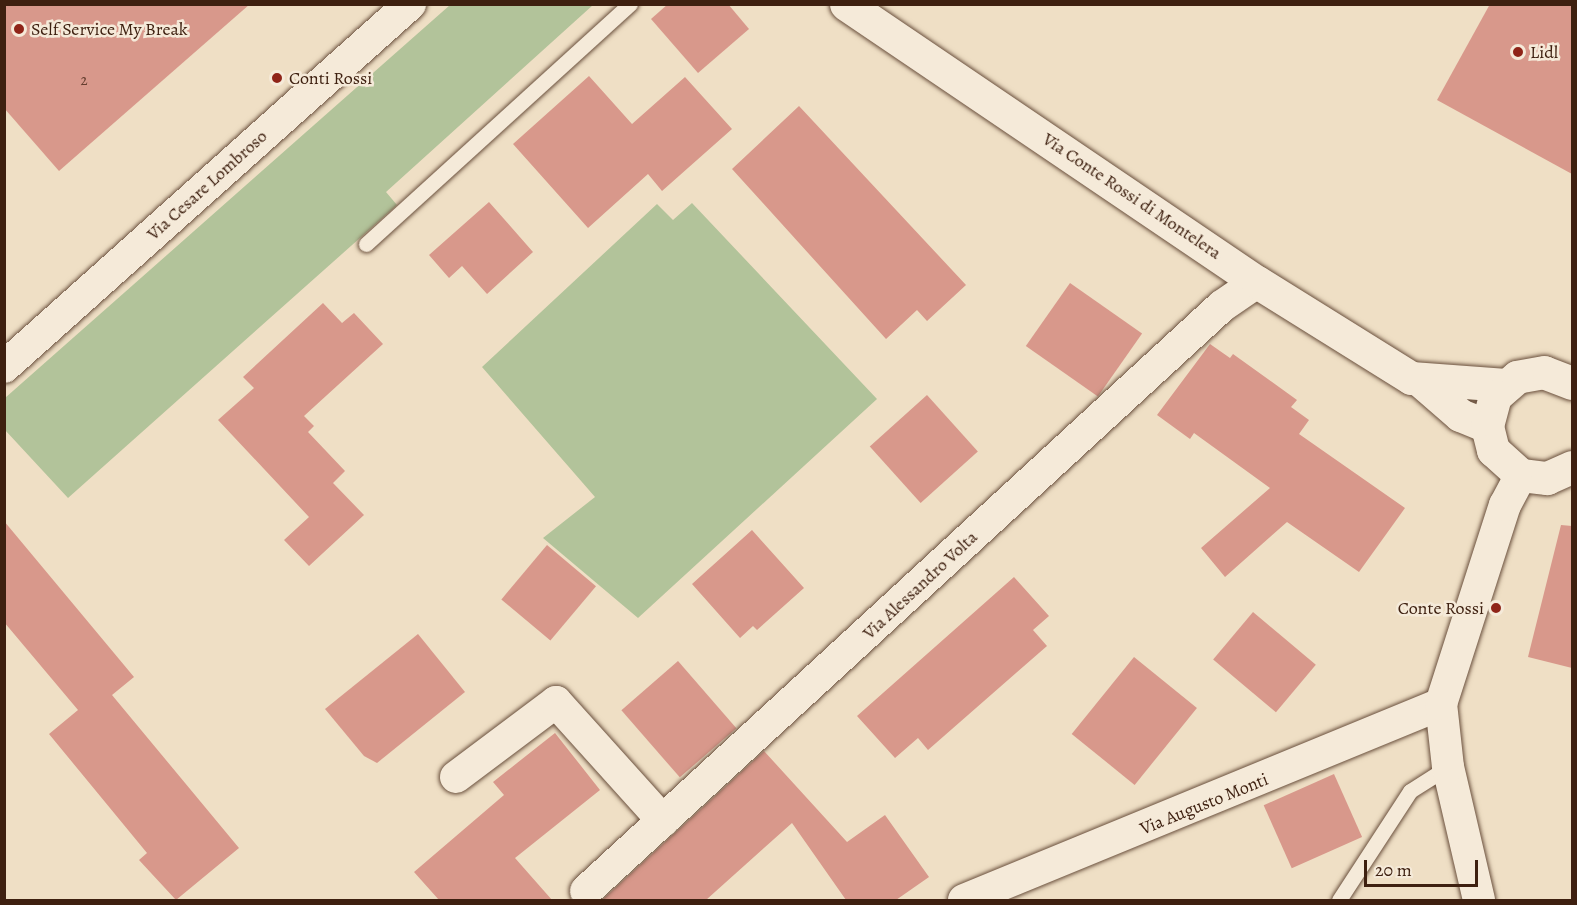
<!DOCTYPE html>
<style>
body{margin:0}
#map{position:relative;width:1577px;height:905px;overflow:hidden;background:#efdfc5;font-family:Alegreya,serif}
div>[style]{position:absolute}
.green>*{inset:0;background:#b2c39a}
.building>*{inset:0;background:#d8988b;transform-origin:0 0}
.roads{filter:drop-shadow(0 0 2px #6a503d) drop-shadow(0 0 2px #6a503d)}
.service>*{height:15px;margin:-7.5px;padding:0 7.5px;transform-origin:7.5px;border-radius:7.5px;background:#f5ead9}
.minor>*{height:32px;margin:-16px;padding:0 16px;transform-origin:16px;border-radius:16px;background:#f5ead9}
.tertiary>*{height:33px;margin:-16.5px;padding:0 16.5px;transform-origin:16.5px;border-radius:16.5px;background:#f5ead9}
.dots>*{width:16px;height:16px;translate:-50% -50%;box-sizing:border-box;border:3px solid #f5ead9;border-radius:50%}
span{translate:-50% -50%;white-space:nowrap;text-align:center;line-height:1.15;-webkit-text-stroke:5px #f5ead9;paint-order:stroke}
.number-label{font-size:15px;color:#643e2f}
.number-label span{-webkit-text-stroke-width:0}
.poi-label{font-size:18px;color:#3e2010}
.left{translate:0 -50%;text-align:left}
.right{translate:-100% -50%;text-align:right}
.street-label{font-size:18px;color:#3e2010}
.frame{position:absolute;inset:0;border:6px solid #3e2010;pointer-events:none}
.scale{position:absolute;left:1364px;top:860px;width:114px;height:27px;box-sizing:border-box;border:3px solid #3e2010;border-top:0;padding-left:8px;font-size:18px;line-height:21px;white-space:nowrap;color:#3e2010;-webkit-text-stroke:4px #f5ead9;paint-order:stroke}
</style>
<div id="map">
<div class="green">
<div style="clip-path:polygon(450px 5px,593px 5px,386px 192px,397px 205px,68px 498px,5px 430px,5px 398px)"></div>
<div style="clip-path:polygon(692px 203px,877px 399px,638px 618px,543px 538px,595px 497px,482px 367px,657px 204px,673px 220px)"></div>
</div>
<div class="building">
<div style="clip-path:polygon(4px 4px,250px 4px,59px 171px,4px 108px)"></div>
<div style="clip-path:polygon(668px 4px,728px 4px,749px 29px,698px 73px,651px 19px)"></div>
<div style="clip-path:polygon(1490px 4px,1572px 4px,1572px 174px,1437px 100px)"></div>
<div style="clip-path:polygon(589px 76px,632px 124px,685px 77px,732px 129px,662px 191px,648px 174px,588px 228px,513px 144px)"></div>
<div style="clip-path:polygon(799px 106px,966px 285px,927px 321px,917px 310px,886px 339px,732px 169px)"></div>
<div style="clip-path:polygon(489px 202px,533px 252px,487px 294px,462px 266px,449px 278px,429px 255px)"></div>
<div style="left:1070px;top:283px;width:88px;height:77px;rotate:35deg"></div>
<div style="clip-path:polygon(323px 303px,342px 323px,354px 313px,383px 344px,304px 416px,314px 426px,308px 432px,345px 471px,333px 483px,364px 515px,309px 566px,284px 540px,309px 517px,218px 420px,254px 388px,243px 377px)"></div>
<div style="clip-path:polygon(1210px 344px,1230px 358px,1233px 354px,1297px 400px,1291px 407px,1309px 420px,1299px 434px,1405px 508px,1359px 572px,1287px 522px,1225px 577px,1201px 548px,1270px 488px,1194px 433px,1190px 439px,1157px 415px)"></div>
<div style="left:927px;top:395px;width:76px;height:77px;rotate:48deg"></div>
<div style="clip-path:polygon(4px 521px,134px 677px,112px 695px,239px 848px,176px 900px,139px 860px,147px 853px,49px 734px,78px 710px,4px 622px)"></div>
<div style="clip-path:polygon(1561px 525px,1572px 526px,1572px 668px,1528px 657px)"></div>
<div style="clip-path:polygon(752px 530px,804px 588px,757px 630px,753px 626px,740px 638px,692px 584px)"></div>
<div style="left:547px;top:545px;width:64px;height:71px;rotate:40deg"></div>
<div style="clip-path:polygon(1014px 577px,1049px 616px,1033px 630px,1047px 646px,928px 750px,918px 738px,895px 758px,857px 716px)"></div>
<div style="left:1253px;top:612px;width:82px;height:62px;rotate:40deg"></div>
<div style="clip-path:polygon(418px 634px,465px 692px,377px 763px,364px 756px,325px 709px)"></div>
<div style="left:1134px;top:657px;width:81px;height:99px;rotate:39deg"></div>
<div style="left:678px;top:661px;width:89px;height:75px;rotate:49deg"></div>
<div style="clip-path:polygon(555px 733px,600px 790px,515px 858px,552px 900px,439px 900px,414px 872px,504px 795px,493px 782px)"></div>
<div style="clip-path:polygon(764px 751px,847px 842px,885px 815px,929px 877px,896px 900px,846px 900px,792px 823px,706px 900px,602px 900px)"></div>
<div style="left:1334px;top:774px;width:69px;height:77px;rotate:66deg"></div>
</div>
<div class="roads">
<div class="service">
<div style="left:366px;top:244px;width:357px;rotate:-42.3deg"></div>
<div style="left:1339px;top:900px;width:130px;rotate:-56.9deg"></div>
<div style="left:1410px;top:791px;width:45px;rotate:-32.3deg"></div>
</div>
<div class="minor">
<div style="left:4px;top:367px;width:545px;rotate:-41.8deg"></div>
<div style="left:456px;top:777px;width:125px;rotate:-36.9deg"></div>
<div style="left:556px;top:702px;width:160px;rotate:48deg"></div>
<div style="left:586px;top:891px;width:864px;rotate:-42.61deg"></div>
<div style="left:1222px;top:306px;width:42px;rotate:-34.4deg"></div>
<div style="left:964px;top:900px;width:516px;rotate:-22.34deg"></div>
<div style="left:1479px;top:900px;width:137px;rotate:-103.1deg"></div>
<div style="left:1448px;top:767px;width:63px;rotate:-96.3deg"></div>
<div style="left:1441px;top:704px;width:209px;rotate:-72.2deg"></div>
<div style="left:1505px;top:505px;width:34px;rotate:-62deg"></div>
</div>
<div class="tertiary">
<div style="left:846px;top:4px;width:496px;rotate:34.1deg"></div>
<div style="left:1257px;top:282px;width:181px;rotate:31.9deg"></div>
<div style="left:1411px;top:378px;width:95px;rotate:4.2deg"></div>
<div style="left:1422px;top:382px;width:50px;rotate:41deg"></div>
<div style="left:1460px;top:415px;width:29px;rotate:22deg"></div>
<div style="left:1572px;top:383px;width:30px;rotate:-159deg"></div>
<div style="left:1544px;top:372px;width:27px;rotate:170deg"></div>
<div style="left:1517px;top:377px;width:29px;rotate:139deg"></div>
<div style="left:1495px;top:396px;width:31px;rotate:105deg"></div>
<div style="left:1487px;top:426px;width:25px;rotate:76deg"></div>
<div style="left:1493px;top:450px;width:38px;rotate:42deg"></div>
<div style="left:1521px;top:475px;width:26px;rotate:7deg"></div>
<div style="left:1547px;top:478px;width:27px;rotate:-24deg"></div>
</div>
</div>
<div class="dots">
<div style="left:19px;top:29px;background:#8f2418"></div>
<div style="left:1518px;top:52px;background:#8f2418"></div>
<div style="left:277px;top:78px;background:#8f2418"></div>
<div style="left:1496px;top:608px;background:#8f2418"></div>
</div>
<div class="number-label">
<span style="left:84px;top:81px">2</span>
</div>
<div class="poi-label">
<span class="left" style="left:31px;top:29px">Self Service My Break</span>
<span class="left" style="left:1530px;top:52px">Lidl</span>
<span class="left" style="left:289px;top:78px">Conti Rossi</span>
<span class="right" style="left:1484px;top:608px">Conte Rossi</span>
</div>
<div class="street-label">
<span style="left:207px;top:185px;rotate:-42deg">Via Cesare Lombroso</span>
<span style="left:1132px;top:196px;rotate:34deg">Via Conte Rossi di Montelera</span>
<span style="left:920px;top:585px;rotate:-43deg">Via Alessandro Volta</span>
<span style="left:1204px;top:804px;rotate:-22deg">Via Augusto Monti</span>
</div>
<div class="frame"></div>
<div class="scale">20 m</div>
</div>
